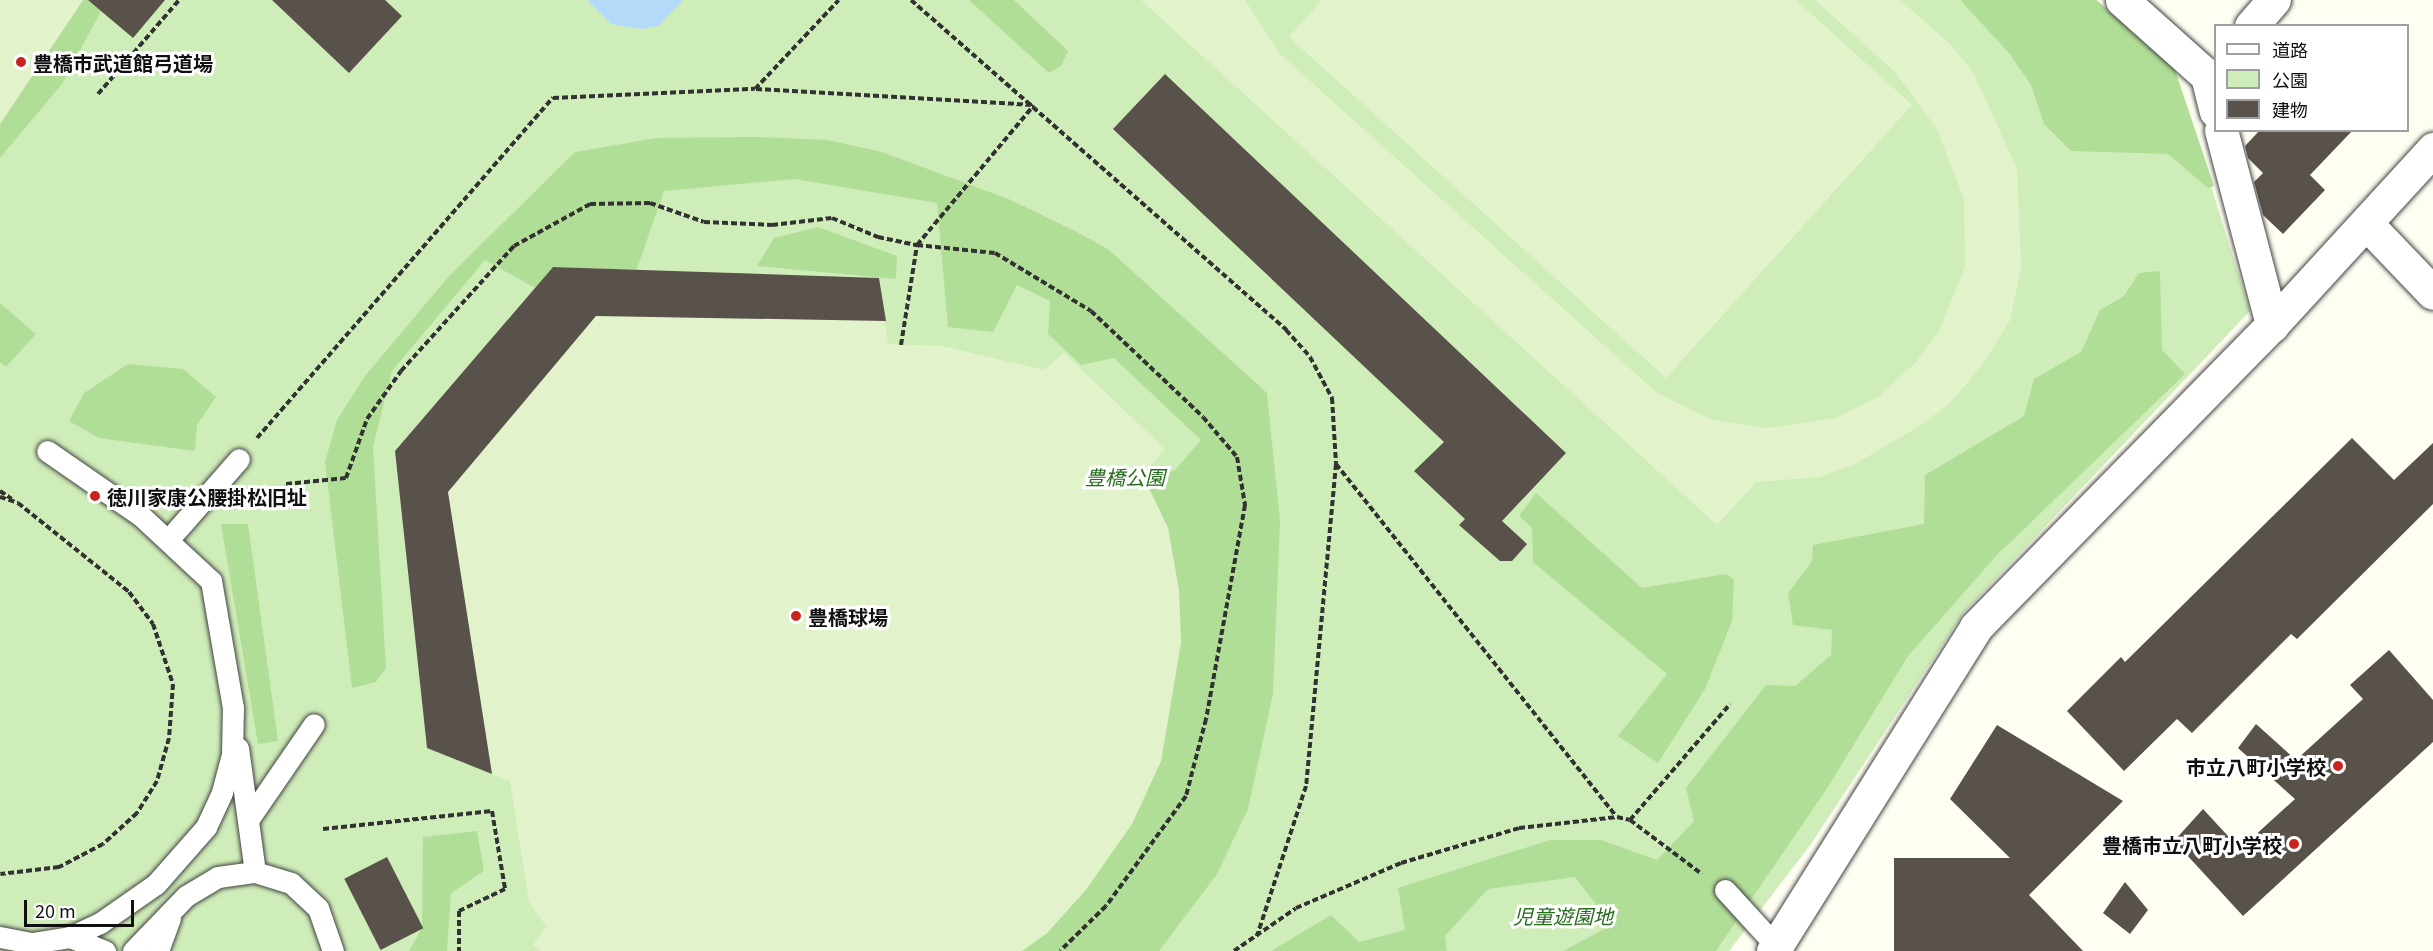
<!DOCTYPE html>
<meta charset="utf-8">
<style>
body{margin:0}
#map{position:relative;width:2433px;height:951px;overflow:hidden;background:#fffef2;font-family:Georgia,"Noto Sans JP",serif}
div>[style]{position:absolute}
.green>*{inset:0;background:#cfedb9}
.forest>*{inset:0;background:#b1de97}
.pitch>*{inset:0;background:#e2f3cb}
.water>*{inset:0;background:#b4dafa}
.building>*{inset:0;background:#59524b;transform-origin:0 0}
.path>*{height:4px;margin-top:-2px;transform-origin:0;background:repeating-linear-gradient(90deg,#323232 0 6px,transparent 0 9px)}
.roads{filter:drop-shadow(0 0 2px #434343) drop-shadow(0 0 2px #434343)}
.service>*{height:21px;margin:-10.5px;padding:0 10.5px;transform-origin:10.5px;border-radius:10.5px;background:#fff}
.minor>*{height:33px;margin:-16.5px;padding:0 16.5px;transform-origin:16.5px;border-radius:16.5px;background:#fff}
.tertiary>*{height:33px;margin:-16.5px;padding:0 16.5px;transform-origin:16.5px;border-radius:16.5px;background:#fff}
.dots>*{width:16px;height:16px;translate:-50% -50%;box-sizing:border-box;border:3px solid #fff;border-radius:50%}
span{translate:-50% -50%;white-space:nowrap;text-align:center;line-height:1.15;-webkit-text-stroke:6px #fff;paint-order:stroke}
.poi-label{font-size:20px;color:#101010;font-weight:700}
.left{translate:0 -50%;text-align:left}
.right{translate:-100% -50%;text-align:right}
.park-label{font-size:20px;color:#256c1b;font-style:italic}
.legend{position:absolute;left:2214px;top:24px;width:195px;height:108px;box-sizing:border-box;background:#fff;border:2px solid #9f9f9f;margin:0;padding:8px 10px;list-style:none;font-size:18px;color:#101010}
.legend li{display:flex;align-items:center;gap:12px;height:30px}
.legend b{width:30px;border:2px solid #9f9f9f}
.scale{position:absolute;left:24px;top:900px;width:110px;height:27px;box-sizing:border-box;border:3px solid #101010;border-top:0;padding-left:8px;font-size:18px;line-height:21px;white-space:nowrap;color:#101010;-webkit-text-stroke:4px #fff;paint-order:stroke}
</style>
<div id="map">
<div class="green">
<div style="clip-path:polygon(0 0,2097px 0,2174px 68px,2250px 311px,1964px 612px,1811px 844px,1729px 951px,0 951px)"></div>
</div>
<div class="forest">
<div style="clip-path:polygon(83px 0,107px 0,62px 84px,0 158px,0 124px)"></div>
<div style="clip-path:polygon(969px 0,1014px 0,1068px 51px,1061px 66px,1049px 73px)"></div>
<div style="clip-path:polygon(1960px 0,2096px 0,2175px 70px,2214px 186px,2208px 188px,2168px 154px,2071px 151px,2044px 124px,2031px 85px,2009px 53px)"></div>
<div style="clip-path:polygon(754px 137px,827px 140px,882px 152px,1011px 200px,1075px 231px,1108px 249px,1267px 393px,1280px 521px,1273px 694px,1248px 809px,1217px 874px,1159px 951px,1022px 951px,1047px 933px,1161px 761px,1181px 642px,1168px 528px,1143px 476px,1175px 470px,1201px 440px,1114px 358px,1081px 365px,1048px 334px,1050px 301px,1017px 285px,993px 332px,948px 327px,937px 203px,795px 179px,664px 191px,631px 286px,537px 289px,485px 260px,392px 371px,373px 447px,386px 668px,376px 682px,352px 688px,325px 462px,337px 420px,365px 376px,449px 276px,575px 152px,657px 138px)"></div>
<div style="clip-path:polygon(818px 227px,897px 256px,896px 279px,757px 266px,774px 238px)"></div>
<div style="clip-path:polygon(2160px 271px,2162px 350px,2185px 374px,1997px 555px,1908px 656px,1826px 790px,1716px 951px,1563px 951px,1612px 925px,1575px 877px,1488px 889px,1445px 936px,1447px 951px,1271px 951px,1331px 915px,1359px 942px,1405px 930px,1398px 888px,1550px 840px,1601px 840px,1657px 860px,1694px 821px,1686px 788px,1766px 685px,1795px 686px,1831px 655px,1832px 630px,1793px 625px,1788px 593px,1812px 561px,1813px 545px,1924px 524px,1925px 475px,2024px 416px,2034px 379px,2081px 352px,2100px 310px,2124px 296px,2139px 273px)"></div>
<div style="clip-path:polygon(0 303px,36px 334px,6px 367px,0 362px)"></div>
<div style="clip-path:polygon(128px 364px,183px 369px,216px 397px,197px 425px,195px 451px,99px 438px,69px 421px,84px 393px)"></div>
<div style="clip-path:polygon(1536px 493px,1642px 588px,1726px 574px,1734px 580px,1732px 621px,1705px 689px,1658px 763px,1618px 736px,1667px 674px,1533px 562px,1532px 528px,1519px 516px)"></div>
<div style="clip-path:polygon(221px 524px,248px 524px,278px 741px,258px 744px)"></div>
<div style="clip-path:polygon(477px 831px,484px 871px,451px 893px,447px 951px,409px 951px,422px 928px,423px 837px)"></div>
</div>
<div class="pitch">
<div style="clip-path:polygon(0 0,83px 0,0 124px)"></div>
<div style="clip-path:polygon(1141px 0,1245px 0,1279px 53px,1657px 393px,1712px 420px,1768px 428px,1836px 418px,1878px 397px,1916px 362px,1938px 333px,1965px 267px,1964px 199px,1937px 129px,1895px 72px,1815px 0,1900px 0,1950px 44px,1973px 72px,2017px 169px,2021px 267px,2010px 320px,1983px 364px,1950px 403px,1921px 425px,1855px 464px,1820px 477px,1756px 482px,1717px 525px)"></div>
<div style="clip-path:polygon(1322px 0,1796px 0,1912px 105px,1666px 378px,1289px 37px)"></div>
<div style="clip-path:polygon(553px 267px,879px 278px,888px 344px,942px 346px,1044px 370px,1064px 353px,1165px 449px,1143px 476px,1168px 528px,1179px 590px,1181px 642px,1161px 761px,1132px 824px,1085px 891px,1047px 933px,1022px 951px,541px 951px,533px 945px,546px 926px,529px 902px,510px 781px,427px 748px,395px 451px)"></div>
</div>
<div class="water">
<div style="clip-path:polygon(587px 0,683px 0,658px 26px,641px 29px,611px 24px)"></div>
</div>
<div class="building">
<div style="clip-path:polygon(88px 0,165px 0,133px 38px)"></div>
<div style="clip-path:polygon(272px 0,385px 0,402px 16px,349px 73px)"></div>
<div style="clip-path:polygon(1165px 74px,1566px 453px,1502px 521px,1527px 544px,1512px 561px,1500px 561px,1459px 525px,1465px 519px,1414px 471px,1444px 442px,1113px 129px)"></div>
<div style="clip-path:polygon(2260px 130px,2353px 130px,2310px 175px,2325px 190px,2283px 234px,2263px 215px,2254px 182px,2263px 173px,2248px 158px,2245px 146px)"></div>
<div style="clip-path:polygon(553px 267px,879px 278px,886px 321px,596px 316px,448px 492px,492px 774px,427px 748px,395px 451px)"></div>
<div style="clip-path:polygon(2352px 438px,2394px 480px,2433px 443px,2433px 504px,2297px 639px,2291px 634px,2192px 733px,2177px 719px,2124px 771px,2067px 711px,2121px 657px,2125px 662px)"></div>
<div style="clip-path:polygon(2389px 650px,2433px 700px,2433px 742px,2243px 916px,2174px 841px,2203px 809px,2240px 849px,2295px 799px,2238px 748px,2256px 724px,2296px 760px,2363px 699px,2350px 685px)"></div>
<div style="clip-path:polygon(1997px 725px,2123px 801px,2029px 895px,2083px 951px,1894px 951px,1894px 858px,2010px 858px,1950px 799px)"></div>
<div style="left:387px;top:857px;width:80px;height:48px;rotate:63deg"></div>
<div style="clip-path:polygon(2125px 882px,2148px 910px,2130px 934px,2103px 913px)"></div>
</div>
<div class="path">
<div style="left:911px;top:0;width:500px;rotate:41.3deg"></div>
<div style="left:1286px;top:330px;width:36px;rotate:48deg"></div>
<div style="left:1310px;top:357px;width:47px;rotate:61.8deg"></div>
<div style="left:1332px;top:398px;width:66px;rotate:86.5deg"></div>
<div style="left:1336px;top:464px;width:323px;rotate:95.3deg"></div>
<div style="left:1306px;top:786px;width:158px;rotate:108.1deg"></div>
<div style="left:756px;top:89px;width:277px;rotate:3.3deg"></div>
<div style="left:98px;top:94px;width:124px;rotate:-49.2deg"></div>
<div style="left:901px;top:345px;width:101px;rotate:-80.9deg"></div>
<div style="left:917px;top:245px;width:78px;rotate:5.9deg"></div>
<div style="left:995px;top:253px;width:112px;rotate:31.1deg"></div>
<div style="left:1091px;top:311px;width:154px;rotate:43.4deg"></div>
<div style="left:1203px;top:417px;width:52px;rotate:49.6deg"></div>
<div style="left:1237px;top:457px;width:49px;rotate:80.5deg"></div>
<div style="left:1245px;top:505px;width:218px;rotate:100.3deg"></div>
<div style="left:1206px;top:719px;width:80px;rotate:104.6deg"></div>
<div style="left:1186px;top:796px;width:136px;rotate:126deg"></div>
<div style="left:1106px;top:906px;width:64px;rotate:135.6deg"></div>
<div style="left:257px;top:438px;width:451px;rotate:-49deg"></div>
<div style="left:553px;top:98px;width:202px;rotate:-2.6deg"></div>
<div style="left:755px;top:89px;width:122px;rotate:-46.7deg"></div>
<div style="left:1336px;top:464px;width:450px;rotate:51.5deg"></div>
<div style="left:286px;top:484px;width:60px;rotate:-5.7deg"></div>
<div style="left:346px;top:478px;width:63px;rotate:-70.4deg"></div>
<div style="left:367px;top:419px;width:59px;rotate:-54.7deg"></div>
<div style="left:401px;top:371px;width:169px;rotate:-47.9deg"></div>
<div style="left:514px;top:246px;width:87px;rotate:-28.9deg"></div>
<div style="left:590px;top:204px;width:60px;rotate:-1deg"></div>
<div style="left:650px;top:203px;width:57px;rotate:19.4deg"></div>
<div style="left:704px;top:222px;width:68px;rotate:2.5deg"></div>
<div style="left:772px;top:225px;width:60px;rotate:-6.7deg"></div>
<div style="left:832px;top:218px;width:50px;rotate:22.4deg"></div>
<div style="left:878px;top:237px;width:40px;rotate:12deg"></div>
<div style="left:917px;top:245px;width:182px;rotate:-50.1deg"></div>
<div style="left:0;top:491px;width:14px;rotate:34deg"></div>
<div style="left:0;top:497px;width:19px;rotate:18deg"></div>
<div style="left:18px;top:503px;width:142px;rotate:38.7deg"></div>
<div style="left:129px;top:592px;width:40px;rotate:53deg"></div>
<div style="left:153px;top:624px;width:63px;rotate:71.6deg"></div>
<div style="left:173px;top:684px;width:54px;rotate:94.2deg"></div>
<div style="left:169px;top:738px;width:45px;rotate:105.6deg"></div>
<div style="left:157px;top:781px;width:38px;rotate:122deg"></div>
<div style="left:137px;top:813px;width:46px;rotate:137.6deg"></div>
<div style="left:103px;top:844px;width:50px;rotate:152.4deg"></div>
<div style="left:59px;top:867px;width:59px;rotate:173.2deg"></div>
<div style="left:1630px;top:820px;width:153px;rotate:-49.2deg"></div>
<div style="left:323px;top:829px;width:170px;rotate:-6.1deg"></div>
<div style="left:492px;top:811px;width:79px;rotate:80.5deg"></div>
<div style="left:505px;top:889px;width:51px;rotate:154.4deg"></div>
<div style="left:459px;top:911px;width:40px;rotate:90deg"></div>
<div style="left:1234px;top:951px;width:75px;rotate:-34.7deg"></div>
<div style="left:1296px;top:908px;width:114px;rotate:-23.2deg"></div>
<div style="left:1401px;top:863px;width:123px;rotate:-16.5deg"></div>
<div style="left:1519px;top:828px;width:99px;rotate:-6.4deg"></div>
<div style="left:1617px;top:817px;width:13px;rotate:13deg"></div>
<div style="left:1630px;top:820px;width:90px;rotate:36.9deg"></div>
</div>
<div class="roads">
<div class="service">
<div style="left:169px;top:539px;width:106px;rotate:-48.8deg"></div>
<div style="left:238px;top:748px;width:125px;rotate:82.2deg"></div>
<div style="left:248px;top:820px;width:116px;rotate:-55.5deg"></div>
<div style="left:1725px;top:890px;width:77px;rotate:47.6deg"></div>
<div style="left:0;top:937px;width:33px;rotate:11deg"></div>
<div style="left:32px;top:943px;width:38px;rotate:-9deg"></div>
<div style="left:70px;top:937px;width:33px;rotate:-25deg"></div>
<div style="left:100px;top:923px;width:68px;rotate:-34.9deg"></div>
<div style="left:156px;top:884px;width:76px;rotate:-48.7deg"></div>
<div style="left:206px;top:827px;width:38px;rotate:-65deg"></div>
<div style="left:222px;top:792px;width:39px;rotate:-75deg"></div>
<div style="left:232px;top:754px;width:46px;rotate:-88.8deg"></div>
<div style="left:233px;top:708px;width:129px;rotate:-99.8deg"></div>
<div style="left:211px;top:581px;width:96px;rotate:-137.1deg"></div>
<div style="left:141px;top:516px;width:114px;rotate:-145.3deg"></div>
<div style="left:70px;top:937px;width:38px;rotate:22deg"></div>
<div style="left:133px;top:951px;width:76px;rotate:-46.1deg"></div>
<div style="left:186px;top:896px;width:37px;rotate:-31deg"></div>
<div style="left:218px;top:877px;width:37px;rotate:-8deg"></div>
<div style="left:255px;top:872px;width:38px;rotate:17deg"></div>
<div style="left:291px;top:883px;width:37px;rotate:43deg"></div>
<div style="left:318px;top:908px;width:46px;rotate:70.8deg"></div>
<div style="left:158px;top:951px;width:35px;rotate:-70deg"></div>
</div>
<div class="minor">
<div style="left:2122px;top:0;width:114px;rotate:41.8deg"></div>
<div style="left:2207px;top:76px;width:36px;rotate:76deg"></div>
<div style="left:2251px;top:26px;width:35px;rotate:-49deg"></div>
<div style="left:2221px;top:130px;width:202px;rotate:75.3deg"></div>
<div style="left:2367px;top:224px;width:95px;rotate:46.3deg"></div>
</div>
<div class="tertiary">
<div style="left:1773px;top:951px;width:382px;rotate:-57.9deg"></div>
<div style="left:1976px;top:627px;width:423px;rotate:-45.6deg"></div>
<div style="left:2272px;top:325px;width:239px;rotate:-47.5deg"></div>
</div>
</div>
<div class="dots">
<div style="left:21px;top:62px;background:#c9241e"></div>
<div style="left:95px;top:496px;background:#c9241e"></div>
<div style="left:796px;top:616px;background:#c9241e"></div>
<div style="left:2338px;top:766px;background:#c9241e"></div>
<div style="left:2294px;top:844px;background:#c9241e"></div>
</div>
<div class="poi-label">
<span class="left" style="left:33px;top:62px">豊橋市武道館弓道場</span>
<span class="left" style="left:107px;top:496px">徳川家康公腰掛松旧址</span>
<span class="left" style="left:808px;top:616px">豊橋球場</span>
<span class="right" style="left:2326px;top:766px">市立八町小学校</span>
<span class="right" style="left:2282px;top:844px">豊橋市立八町小学校</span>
</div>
<div class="park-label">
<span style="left:1125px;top:476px">豊橋公園</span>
<span style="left:1563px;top:915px">児童遊園地</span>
</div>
<ul class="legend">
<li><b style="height:8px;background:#fff"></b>道路</li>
<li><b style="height:16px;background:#cfedb9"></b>公園</li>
<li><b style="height:16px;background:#59524b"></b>建物</li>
</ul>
<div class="scale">20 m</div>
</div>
